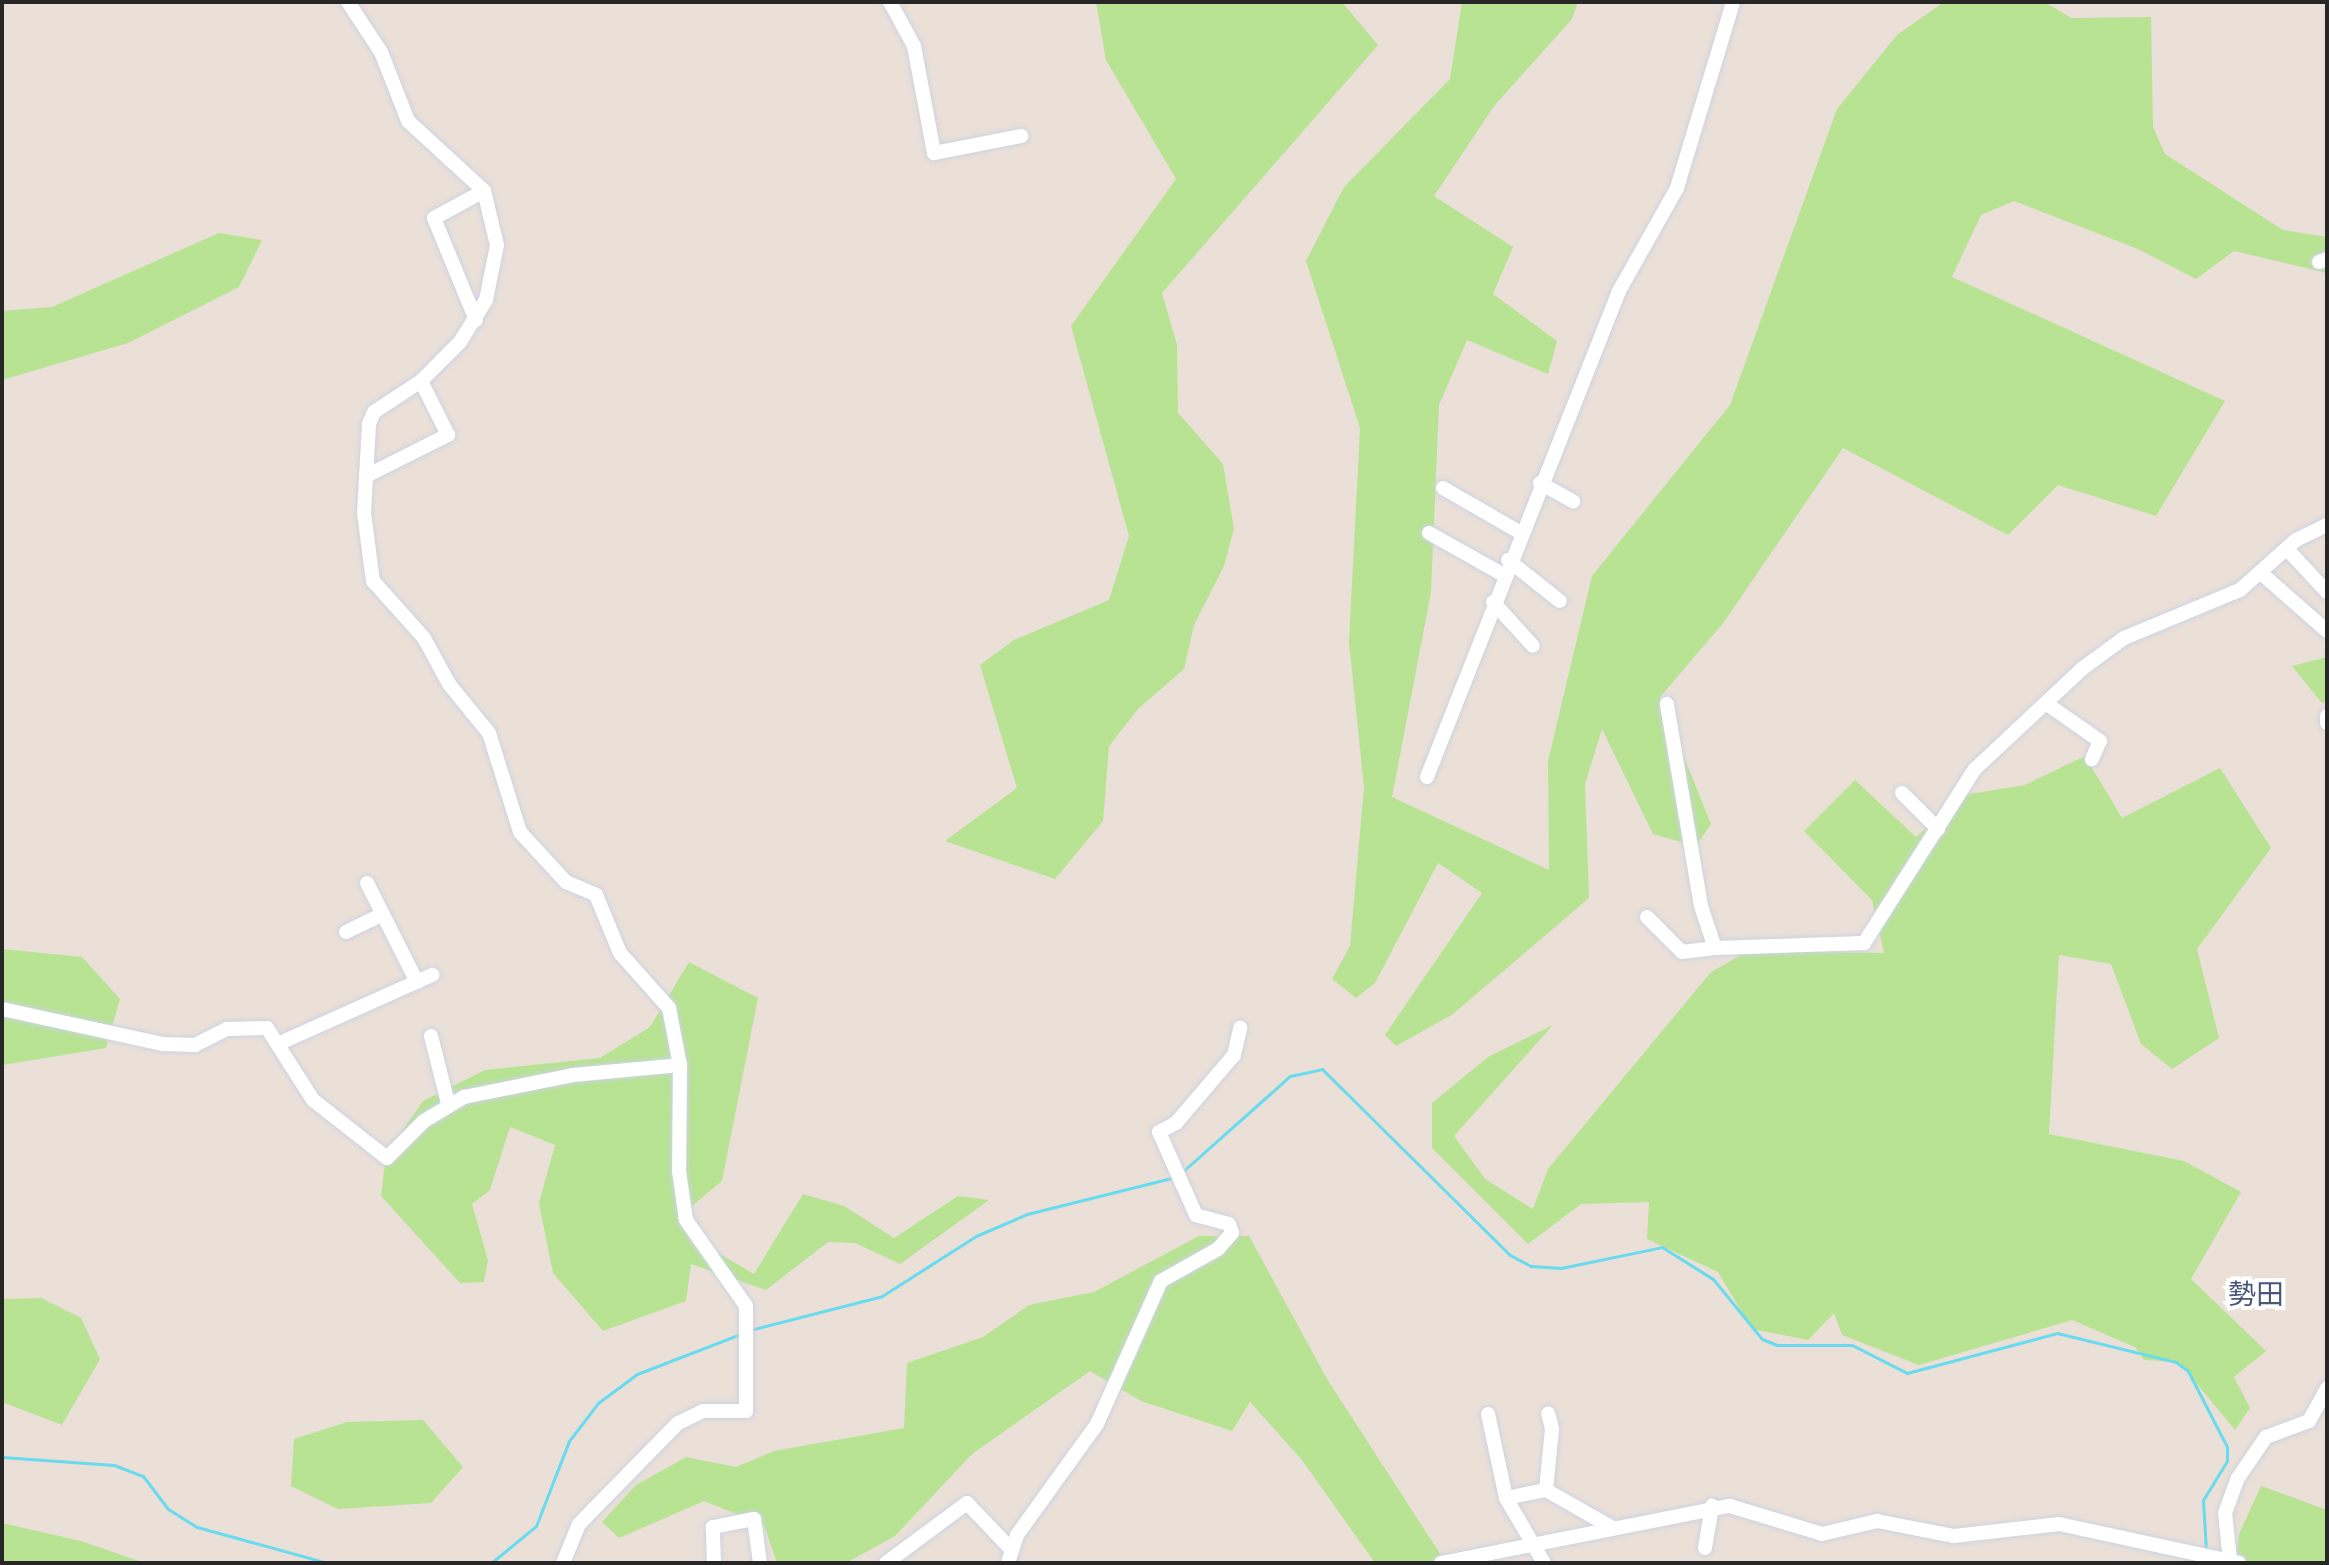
<!DOCTYPE html>
<meta charset="utf-8">
<style>
body{margin:0}
#map{position:relative;width:2329px;height:1565px;overflow:hidden;background:#eae0d8;font-family:"Space Grotesk","Noto Sans JP",sans-serif}
div>[style]{position:absolute}
.green>*{inset:0;background:#b7e393}
.stream>*{height:3px;margin:-1.5px;padding:0 1.5px;transform-origin:1.5px;border-radius:1.5px;background:#68dbef}
.roads{filter:drop-shadow(0 0 2px #cdd3e1) drop-shadow(0 0 2px #cdd3e1)}
.street>*{height:14px;margin:-7px;padding:0 7px;transform-origin:7px;border-radius:7px;background:#fff}
span{translate:-50% -50%;white-space:nowrap;text-align:center;line-height:1.15;-webkit-text-stroke:8px #fff;paint-order:stroke}
.quarter-label{font-size:28px;color:#485678}
.frame{position:absolute;inset:0;border:4px solid #272727;pointer-events:none}
</style>
<div id="map">
<div class="green">
<div style="clip-path:polygon(1096px 2px,1342px 2px,1378px 45px,1162px 293px,1177px 345px,1178px 413px,1223px 464px,1234px 529px,1224px 566px,1194px 625px,1184px 669px,1138px 709px,1109px 746px,1103px 821px,1055px 879px,945px 841px,1017px 788px,980px 665px,1014px 640px,1109px 600px,1129px 536px,1071px 326px,1176px 179px,1106px 60px)"></div>
<div style="clip-path:polygon(1462px 2px,1578px 2px,1572px 19px,1494px 106px,1434px 196px,1513px 247px,1493px 294px,1557px 341px,1548px 374px,1467px 340px,1439px 405px,1431px 592px,1392px 797px,1549px 870px,1548px 761px,1592px 576px,1730px 405px,1837px 109px,1897px 35px,1944px 2px,2045px 2px,2071px 18px,2151px 17px,2153px 127px,2165px 154px,2283px 230px,2327px 237px,2327px 273px,2234px 251px,2196px 279px,2138px 249px,2014px 201px,1981px 215px,1952px 277px,2225px 401px,2156px 516px,2058px 485px,2008px 535px,1843px 448px,1724px 622px,1660px 697px,1711px 824px,1696px 846px,1653px 834px,1602px 729px,1585px 784px,1589px 898px,1453px 1014px,1396px 1046px,1385px 1035px,1482px 893px,1438px 863px,1375px 983px,1356px 998px,1332px 979px,1350px 946px,1364px 787px,1349px 642px,1360px 428px,1306px 261px,1344px 187px,1450px 79px)"></div>
<div style="clip-path:polygon(219px 233px,262px 240px,239px 287px,128px 343px,2px 380px,2px 311px,52px 307px)"></div>
<div style="clip-path:polygon(2327px 657px,2327px 701px,2322px 703px,2292px 666px)"></div>
<div style="clip-path:polygon(2085px 756px,2122px 818px,2220px 768px,2271px 848px,2197px 949px,2219px 1038px,2172px 1069px,2141px 1044px,2111px 964px,2059px 955px,2049px 1134px,2184px 1161px,2241px 1192px,2191px 1279px,2266px 1351px,2234px 1377px,2250px 1408px,2235px 1430px,2179px 1362px,2144px 1360px,2135px 1347px,2072px 1320px,1919px 1365px,1842px 1335px,1834px 1313px,1808px 1340px,1752px 1329px,1718px 1272px,1647px 1239px,1649px 1202px,1581px 1204px,1528px 1244px,1432px 1148px,1432px 1103px,1488px 1057px,1553px 1025px,1454px 1136px,1485px 1179px,1533px 1209px,1548px 1169px,1711px 972px,1748px 951px,1884px 953px,1872px 900px,1804px 831px,1855px 780px,1916px 837px,1963px 795px,2025px 785px)"></div>
<div style="clip-path:polygon(2px 949px,82px 957px,120px 999px,106px 1048px,2px 1065px)"></div>
<div style="clip-path:polygon(689px 962px,758px 998px,722px 1181px,677px 1218px,713px 1250px,754px 1274px,803px 1194px,844px 1206px,894px 1238px,958px 1196px,989px 1200px,900px 1264px,855px 1243px,828px 1242px,766px 1290px,691px 1264px,686px 1301px,603px 1331px,553px 1273px,539px 1203px,555px 1145px,510px 1127px,490px 1190px,472px 1204px,488px 1260px,484px 1282px,460px 1283px,381px 1196px,386px 1154px,423px 1101px,485px 1070px,600px 1058px,650px 1027px)"></div>
<div style="clip-path:polygon(1199px 1236px,1249px 1236px,1327px 1379px,1446px 1563px,1375px 1563px,1302px 1460px,1250px 1402px,1232px 1431px,1141px 1401px,1090px 1371px,972px 1454px,895px 1536px,846px 1563px,777px 1563px,764px 1525px,704px 1501px,619px 1538px,602px 1522px,636px 1485px,686px 1457px,736px 1467px,774px 1451px,904px 1428px,907px 1363px,983px 1337px,1029px 1305px,1094px 1292px)"></div>
<div style="clip-path:polygon(41px 1298px,81px 1318px,100px 1359px,62px 1425px,2px 1402px,2px 1299px)"></div>
<div style="clip-path:polygon(423px 1420px,463px 1467px,431px 1503px,338px 1509px,291px 1486px,294px 1439px,347px 1422px)"></div>
<div style="clip-path:polygon(2261px 1486px,2327px 1510px,2327px 1563px,2236px 1563px,2239px 1534px)"></div>
<div style="clip-path:polygon(2px 1523px,81px 1541px,145px 1563px,2px 1563px)"></div>
</div>
<div class="stream">
<div style="left:1181px;top:1173px;width:146px;rotate:-41.7deg"></div>
<div style="left:1290px;top:1076px;width:33px;rotate:-12deg"></div>
<div style="left:1322px;top:1069px;width:264px;rotate:44.7deg"></div>
<div style="left:1510px;top:1255px;width:24px;rotate:28deg"></div>
<div style="left:1531px;top:1266px;width:30px;rotate:4deg"></div>
<div style="left:1561px;top:1268px;width:103px;rotate:-11.7deg"></div>
<div style="left:1662px;top:1247px;width:60px;rotate:32.1deg"></div>
<div style="left:1713px;top:1279px;width:77px;rotate:50.8deg"></div>
<div style="left:1762px;top:1339px;width:16px;rotate:22deg"></div>
<div style="left:1777px;top:1345px;width:75px"></div>
<div style="left:1852px;top:1345px;width:62px;rotate:27deg"></div>
<div style="left:1907px;top:1373px;width:155px;rotate:-14.9deg"></div>
<div style="left:2057px;top:1333px;width:122px;rotate:13.7deg"></div>
<div style="left:2176px;top:1362px;width:15px;rotate:37deg"></div>
<div style="left:2188px;top:1371px;width:85px;rotate:62.8deg"></div>
<div style="left:2227px;top:1447px;width:14px;rotate:90deg"></div>
<div style="left:2227px;top:1461px;width:46px;rotate:121.6deg"></div>
<div style="left:2203px;top:1500px;width:51px;rotate:86.6deg"></div>
<div style="left:750px;top:1330px;width:136px;rotate:-14.4deg"></div>
<div style="left:882px;top:1296px;width:112px;rotate:-32.6deg"></div>
<div style="left:976px;top:1236px;width:56px;rotate:-23.3deg"></div>
<div style="left:1027px;top:1214px;width:153px;rotate:-14deg"></div>
<div style="left:2px;top:1457px;width:112px;rotate:4.1deg"></div>
<div style="left:114px;top:1465px;width:31px;rotate:21deg"></div>
<div style="left:143px;top:1476px;width:41px;rotate:52.9deg"></div>
<div style="left:168px;top:1509px;width:34px;rotate:32deg"></div>
<div style="left:197px;top:1527px;width:136px;rotate:15.4deg"></div>
<div style="left:491px;top:1563px;width:58px;rotate:-39.4deg"></div>
<div style="left:536px;top:1526px;width:91px;rotate:-68.8deg"></div>
<div style="left:569px;top:1441px;width:48px;rotate:-52.7deg"></div>
<div style="left:598px;top:1403px;width:49px;rotate:-36.6deg"></div>
<div style="left:637px;top:1374px;width:114px;rotate:-21.1deg"></div>
</div>
<div class="roads">
<div class="street">
<div style="left:348px;top:2px;width:60px;rotate:56.6deg"></div>
<div style="left:381px;top:52px;width:74px;rotate:68.6deg"></div>
<div style="left:408px;top:121px;width:103px;rotate:42.6deg"></div>
<div style="left:484px;top:191px;width:56px;rotate:76.5deg"></div>
<div style="left:497px;top:245px;width:56px;rotate:101.3deg"></div>
<div style="left:486px;top:300px;width:49px;rotate:121.8deg"></div>
<div style="left:460px;top:342px;width:55px;rotate:135deg"></div>
<div style="left:421px;top:381px;width:56px;rotate:146.6deg"></div>
<div style="left:374px;top:412px;width:13px;rotate:113deg"></div>
<div style="left:369px;top:424px;width:89px;rotate:93.2deg"></div>
<div style="left:364px;top:513px;width:69px;rotate:82.5deg"></div>
<div style="left:373px;top:581px;width:76px;rotate:48.2deg"></div>
<div style="left:424px;top:638px;width:52px;rotate:61.5deg"></div>
<div style="left:449px;top:684px;width:63px;rotate:50.8deg"></div>
<div style="left:489px;top:733px;width:104px;rotate:72.6deg"></div>
<div style="left:520px;top:832px;width:68px;rotate:47.4deg"></div>
<div style="left:566px;top:882px;width:33px;rotate:23deg"></div>
<div style="left:596px;top:895px;width:63px;rotate:67.5deg"></div>
<div style="left:620px;top:953px;width:74px;rotate:48.3deg"></div>
<div style="left:669px;top:1008px;width:58px;rotate:79.1deg"></div>
<div style="left:680px;top:1065px;width:106px;rotate:90.5deg"></div>
<div style="left:679px;top:1171px;width:49px;rotate:81.9deg"></div>
<div style="left:686px;top:1220px;width:105px;rotate:55.1deg"></div>
<div style="left:746px;top:1306px;width:105px;rotate:90deg"></div>
<div style="left:746px;top:1411px;width:43px;rotate:180deg"></div>
<div style="left:703px;top:1411px;width:28px;rotate:154deg"></div>
<div style="left:678px;top:1423px;width:141px;rotate:134.4deg"></div>
<div style="left:579px;top:1524px;width:42px;rotate:112.3deg"></div>
<div style="left:890px;top:2px;width:50px;rotate:61.4deg"></div>
<div style="left:914px;top:46px;width:109px;rotate:79.4deg"></div>
<div style="left:934px;top:153px;width:89px;rotate:-11.1deg"></div>
<div style="left:2319px;top:262px;width:9px;rotate:-21deg"></div>
<div style="left:476px;top:320px;width:110px;rotate:-112.4deg"></div>
<div style="left:434px;top:218px;width:57px;rotate:-28.4deg"></div>
<div style="left:366px;top:476px;width:92px;rotate:-26.6deg"></div>
<div style="left:448px;top:435px;width:60px;rotate:-116.6deg"></div>
<div style="left:1540px;top:483px;width:38px;rotate:29deg"></div>
<div style="left:1443px;top:488px;width:90px;rotate:30deg"></div>
<div style="left:1429px;top:533px;width:84px;rotate:29.3deg"></div>
<div style="left:2287px;top:549px;width:59px;rotate:47.1deg"></div>
<div style="left:1508px;top:560px;width:66px;rotate:38.3deg"></div>
<div style="left:2262px;top:574px;width:86px;rotate:41.2deg"></div>
<div style="left:1493px;top:602px;width:59px;rotate:47.7deg"></div>
<div style="left:2047px;top:704px;width:65px;rotate:34.9deg"></div>
<div style="left:2100px;top:741px;width:20px;rotate:114deg"></div>
<div style="left:2327px;top:716px;width:7px;rotate:90deg"></div>
<div style="left:1427px;top:777px;width:523px;rotate:-68.44deg"></div>
<div style="left:1619px;top:291px;width:118px;rotate:-60.6deg"></div>
<div style="left:1677px;top:188px;width:194px;rotate:-73.2deg"></div>
<div style="left:1902px;top:793px;width:51px;rotate:45deg"></div>
<div style="left:367px;top:883px;width:111px;rotate:63.2deg"></div>
<div style="left:1647px;top:917px;width:49px;rotate:45deg"></div>
<div style="left:1682px;top:952px;width:33px;rotate:-7deg"></div>
<div style="left:1715px;top:948px;width:44px;rotate:-108.4deg"></div>
<div style="left:1701px;top:906px;width:205px;rotate:-99.6deg"></div>
<div style="left:346px;top:932px;width:41px;rotate:-25.9deg"></div>
<div style="left:1715px;top:948px;width:149px;rotate:-1.9deg"></div>
<div style="left:1864px;top:943px;width:206px;rotate:-57.5deg"></div>
<div style="left:1975px;top:769px;width:148px;rotate:-43.1deg"></div>
<div style="left:2083px;top:668px;width:51px;rotate:-36.2deg"></div>
<div style="left:2124px;top:638px;width:126px;rotate:-22.5deg"></div>
<div style="left:2240px;top:590px;width:75px;rotate:-41.8deg"></div>
<div style="left:2296px;top:540px;width:34px;rotate:-26deg"></div>
<div style="left:2px;top:1009px;width:165px;rotate:12.3deg"></div>
<div style="left:163px;top:1044px;width:32px;rotate:2deg"></div>
<div style="left:195px;top:1045px;width:36px;rotate:-27deg"></div>
<div style="left:227px;top:1029px;width:40px;rotate:-1.4deg"></div>
<div style="left:267px;top:1028px;width:85px;rotate:57.4deg"></div>
<div style="left:313px;top:1100px;width:94px;rotate:38.1deg"></div>
<div style="left:387px;top:1158px;width:52px;rotate:-45deg"></div>
<div style="left:424px;top:1121px;width:47px;rotate:-31deg"></div>
<div style="left:464px;top:1097px;width:111px;rotate:-11.4deg"></div>
<div style="left:573px;top:1075px;width:107px;rotate:-5.3deg"></div>
<div style="left:431px;top:1036px;width:69px;rotate:75.8deg"></div>
<div style="left:280px;top:1043px;width:167px;rotate:-24.1deg"></div>
<div style="left:1488px;top:1414px;width:86px;rotate:77.9deg"></div>
<div style="left:1506px;top:1498px;width:75px;rotate:59.7deg"></div>
<div style="left:1546px;top:1490px;width:61px;rotate:-84.4deg"></div>
<div style="left:1552px;top:1429px;width:16px;rotate:-104deg"></div>
<div style="left:1506px;top:1498px;width:41px;rotate:-11.3deg"></div>
<div style="left:1546px;top:1490px;width:75px;rotate:29.6deg"></div>
<div style="left:1705px;top:1548px;width:43px;rotate:-80.5deg"></div>
<div style="left:2230px;top:1561px;width:48px;rotate:-95.9deg"></div>
<div style="left:2225px;top:1513px;width:37px;rotate:-70deg"></div>
<div style="left:2238px;top:1478px;width:50px;rotate:-55.7deg"></div>
<div style="left:2266px;top:1437px;width:46px;rotate:-20.4deg"></div>
<div style="left:2309px;top:1421px;width:38px;rotate:-61deg"></div>
<div style="left:714px;top:1563px;width:36px;rotate:-92deg"></div>
<div style="left:713px;top:1527px;width:42px;rotate:-11deg"></div>
<div style="left:754px;top:1519px;width:44px;rotate:82.2deg"></div>
<div style="left:886px;top:1563px;width:101px;rotate:-36.5deg"></div>
<div style="left:967px;top:1503px;width:62px;rotate:46.3deg"></div>
<div style="left:1008px;top:1563px;width:29px;rotate:-72deg"></div>
<div style="left:1017px;top:1535px;width:137px;rotate:-54.2deg"></div>
<div style="left:1097px;top:1424px;width:157px;rotate:-65.9deg"></div>
<div style="left:1161px;top:1281px;width:65px;rotate:-29.3deg"></div>
<div style="left:1218px;top:1249px;width:21px;rotate:-49deg"></div>
<div style="left:1232px;top:1233px;width:9px;rotate:-108deg"></div>
<div style="left:1229px;top:1224px;width:34px;rotate:-165deg"></div>
<div style="left:1196px;top:1215px;width:91px;rotate:-114deg"></div>
<div style="left:1159px;top:1132px;width:19px;rotate:-28deg"></div>
<div style="left:1176px;top:1123px;width:89px;rotate:-49.5deg"></div>
<div style="left:1234px;top:1055px;width:28px;rotate:-77deg"></div>
<div style="left:1441px;top:1563px;width:295px;rotate:-11.2deg"></div>
<div style="left:1730px;top:1506px;width:96px;rotate:16.9deg"></div>
<div style="left:1822px;top:1534px;width:57px;rotate:-13.3deg"></div>
<div style="left:1877px;top:1521px;width:78px;rotate:11deg"></div>
<div style="left:1954px;top:1536px;width:106px;rotate:-6.5deg"></div>
<div style="left:2059px;top:1524px;width:184px;rotate:12.2deg"></div>
</div>
</div>
<div class="quarter-label">
<span style="left:2256px;top:1294px">勢田</span>
</div>
<div class="frame"></div>
</div>
